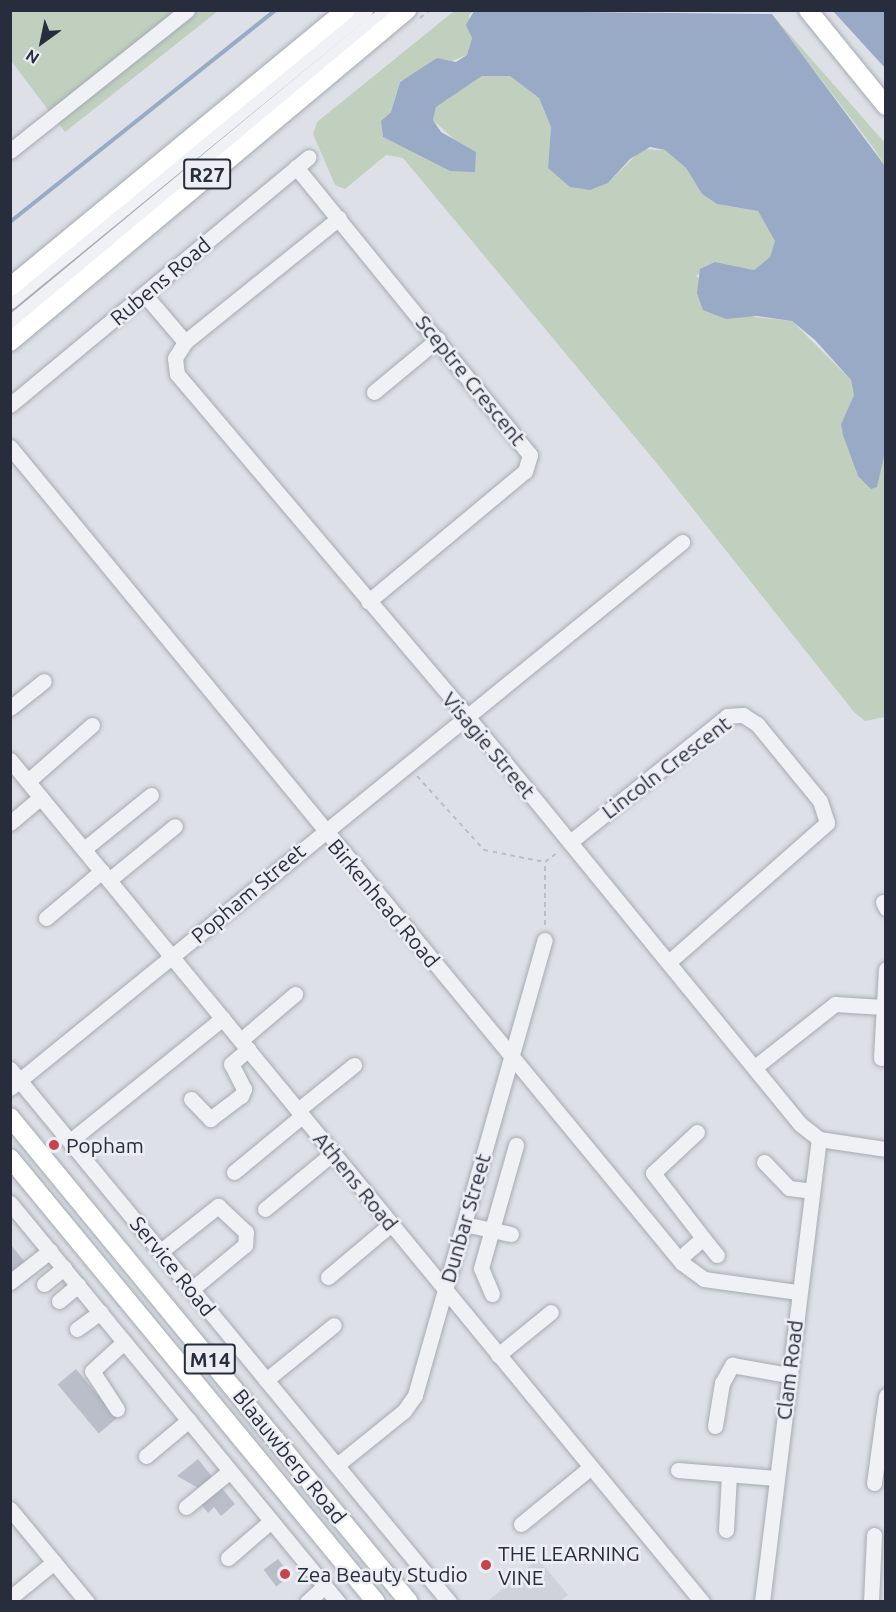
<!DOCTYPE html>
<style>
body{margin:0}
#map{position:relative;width:896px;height:1612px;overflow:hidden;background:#dde0e6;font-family:Ubuntu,sans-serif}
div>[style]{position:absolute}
.built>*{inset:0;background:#cfd2db}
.green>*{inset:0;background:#c1d0be}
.water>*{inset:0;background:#98aac5}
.stream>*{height:4px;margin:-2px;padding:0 2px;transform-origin:2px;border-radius:2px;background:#98aac5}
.building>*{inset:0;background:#babec9;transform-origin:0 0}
.path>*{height:2px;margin-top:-1px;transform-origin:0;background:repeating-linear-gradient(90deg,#bbbec5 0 4.5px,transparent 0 9px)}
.roads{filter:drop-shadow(0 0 2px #a6aab3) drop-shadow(0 0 2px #a6aab3)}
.minor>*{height:15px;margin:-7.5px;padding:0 7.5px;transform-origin:7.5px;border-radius:7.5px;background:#eff1f5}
.major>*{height:18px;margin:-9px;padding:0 9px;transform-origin:9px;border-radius:9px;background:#fff}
.dots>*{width:16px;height:16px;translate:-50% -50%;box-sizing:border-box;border:3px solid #eceef4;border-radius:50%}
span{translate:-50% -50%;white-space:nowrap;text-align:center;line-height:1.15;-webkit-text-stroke:5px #eceef4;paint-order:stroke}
.shield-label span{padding:2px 4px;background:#eceef4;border:2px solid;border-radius:4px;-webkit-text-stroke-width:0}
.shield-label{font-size:20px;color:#272d3c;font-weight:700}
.street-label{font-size:21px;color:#272d3c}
.poi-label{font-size:21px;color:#272d3c}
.left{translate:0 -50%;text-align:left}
.frame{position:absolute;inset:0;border:12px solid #272d3c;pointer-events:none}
.north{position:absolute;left:12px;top:12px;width:60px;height:60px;-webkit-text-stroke:4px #eceef4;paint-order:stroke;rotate:213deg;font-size:16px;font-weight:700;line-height:24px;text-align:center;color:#272d3c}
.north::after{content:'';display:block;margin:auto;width:21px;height:27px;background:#272d3c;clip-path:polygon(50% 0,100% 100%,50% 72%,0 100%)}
</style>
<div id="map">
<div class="built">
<div style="clip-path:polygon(538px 1559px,568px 1595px,560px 1601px,488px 1601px)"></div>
</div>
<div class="green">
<div style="clip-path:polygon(11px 11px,218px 11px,65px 132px,11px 61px)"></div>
<div style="clip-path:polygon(454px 11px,474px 11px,469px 15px,472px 38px,467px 55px,400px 81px,391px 112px,381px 121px,383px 137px,450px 171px,457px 142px,433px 120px,436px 107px,482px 76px,510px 76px,539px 98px,551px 127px,548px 168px,608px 183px,642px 149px,665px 150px,686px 168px,702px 194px,717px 204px,758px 211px,770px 224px,775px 242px,770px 257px,754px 270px,715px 262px,696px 276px,745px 316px,792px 321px,851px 380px,854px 395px,841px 424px,858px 476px,877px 487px,885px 448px,885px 717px,865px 721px,854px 712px,659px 466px,403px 158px,386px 155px,345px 189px,335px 185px,313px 134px,317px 122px)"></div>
<div style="clip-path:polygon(769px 11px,885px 143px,885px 166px,873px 147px)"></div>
</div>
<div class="water">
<div style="clip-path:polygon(474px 11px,772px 14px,885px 166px,886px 448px,877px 487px,871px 489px,858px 476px,843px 435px,841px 424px,854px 395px,851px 380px,815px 340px,792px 321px,757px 316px,726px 319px,703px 310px,697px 293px,700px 269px,715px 262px,754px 270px,770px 257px,775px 241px,758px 211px,717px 204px,702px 194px,686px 168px,665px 150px,650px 147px,630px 159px,608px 183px,590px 190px,570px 187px,548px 168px,551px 127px,539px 98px,510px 76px,482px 76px,436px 107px,433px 120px,441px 132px,476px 152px,475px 172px,450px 171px,383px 137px,381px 121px,391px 112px,400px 82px,437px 58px,456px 62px,467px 55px,472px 38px,466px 25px)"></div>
<div style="clip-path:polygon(833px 11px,885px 11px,885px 68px)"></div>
</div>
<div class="stream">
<div style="left:10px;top:222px;width:340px;rotate:-38.6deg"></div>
</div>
<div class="building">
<div style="clip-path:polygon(10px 1244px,25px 1262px,10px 1274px)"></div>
<div style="left:76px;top:1369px;width:64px;height:24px;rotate:50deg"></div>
<div style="clip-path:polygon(198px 1459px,213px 1478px,200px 1489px,177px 1476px)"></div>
<div style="clip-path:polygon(220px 1486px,235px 1504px,221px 1516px,214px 1507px,208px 1513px,200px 1503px)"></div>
<div style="left:278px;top:1559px;width:21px;height:18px;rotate:53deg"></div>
</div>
<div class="path">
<div style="left:420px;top:18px;width:13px;rotate:-39deg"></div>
<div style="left:417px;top:776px;width:100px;rotate:47.8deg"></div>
<div style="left:484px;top:850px;width:62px;rotate:11.1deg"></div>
<div style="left:545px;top:925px;width:63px;rotate:-90deg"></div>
<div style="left:545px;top:862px;width:18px;rotate:-38deg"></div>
</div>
<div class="roads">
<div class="minor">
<div style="left:10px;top:151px;width:226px;rotate:-38.5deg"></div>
<div style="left:296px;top:167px;width:371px;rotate:50.9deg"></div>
<div style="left:530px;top:455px;width:17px;rotate:107deg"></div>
<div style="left:525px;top:471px;width:204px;rotate:140.2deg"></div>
<div style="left:339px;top:218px;width:198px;rotate:141.2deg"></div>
<div style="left:185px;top:342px;width:19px;rotate:122deg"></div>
<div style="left:175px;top:358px;width:16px;rotate:83deg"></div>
<div style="left:177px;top:374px;width:453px;rotate:49.7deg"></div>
<div style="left:470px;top:720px;width:522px;rotate:50.76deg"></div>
<div style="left:800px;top:1124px;width:24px;rotate:38deg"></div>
<div style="left:819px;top:1139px;width:68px;rotate:8.5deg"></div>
<div style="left:145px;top:295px;width:62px;rotate:49.6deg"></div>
<div style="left:10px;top:301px;width:459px;rotate:-39.3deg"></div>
<div style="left:10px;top:323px;width:492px;rotate:-39.6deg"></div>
<div style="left:374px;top:392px;width:83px;rotate:-39.6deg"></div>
<div style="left:10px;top:405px;width:388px;rotate:-39.7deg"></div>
<div style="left:10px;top:447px;width:1057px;rotate:50.53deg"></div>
<div style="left:682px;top:1263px;width:27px;rotate:36deg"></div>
<div style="left:704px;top:1279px;width:95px;rotate:7.9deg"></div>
<div style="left:10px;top:708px;width:43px;rotate:-38.5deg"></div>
<div style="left:10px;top:760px;width:1090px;rotate:50.58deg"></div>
<div style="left:28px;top:781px;width:85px;rotate:-41.2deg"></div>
<div style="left:10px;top:823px;width:40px;rotate:-40deg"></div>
<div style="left:570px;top:842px;width:201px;rotate:-38.7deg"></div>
<div style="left:727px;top:716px;width:16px;rotate:-4deg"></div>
<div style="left:743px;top:715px;width:17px;rotate:33deg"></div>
<div style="left:757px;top:724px;width:99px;rotate:50.7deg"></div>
<div style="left:820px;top:801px;width:23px;rotate:72deg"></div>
<div style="left:827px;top:823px;width:209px;rotate:138.7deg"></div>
<div style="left:84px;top:849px;width:86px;rotate:-38.9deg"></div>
<div style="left:109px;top:880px;width:85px;rotate:-39.3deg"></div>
<div style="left:883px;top:902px;width:7px;rotate:63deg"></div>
<div style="left:46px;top:918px;width:73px;rotate:-40deg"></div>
<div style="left:241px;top:1040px;width:71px;rotate:-40.4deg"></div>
<div style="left:881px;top:1058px;width:89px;rotate:-86.8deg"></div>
<div style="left:755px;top:1067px;width:102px;rotate:-38.2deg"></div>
<div style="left:835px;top:1004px;width:48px;rotate:3.6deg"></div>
<div style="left:10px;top:1069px;width:691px;rotate:50.52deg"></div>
<div style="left:10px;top:1088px;width:866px;rotate:-39.09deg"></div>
<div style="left:191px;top:1099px;width:28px;rotate:46deg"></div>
<div style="left:210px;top:1119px;width:39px;rotate:-37deg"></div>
<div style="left:241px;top:1096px;width:8px;rotate:-67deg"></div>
<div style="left:244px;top:1089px;width:28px;rotate:-117deg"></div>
<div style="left:231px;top:1064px;width:23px;rotate:-41deg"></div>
<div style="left:298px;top:1110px;width:72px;rotate:-38.8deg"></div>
<div style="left:697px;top:1132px;width:60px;rotate:137deg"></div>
<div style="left:653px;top:1173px;width:82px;rotate:52.4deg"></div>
<div style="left:70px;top:1141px;width:196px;rotate:-38.8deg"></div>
<div style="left:764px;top:1162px;width:36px;rotate:46deg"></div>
<div style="left:789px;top:1188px;width:23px;rotate:7deg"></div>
<div style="left:234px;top:1172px;width:88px;rotate:-39.5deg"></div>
<div style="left:10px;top:1203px;width:517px;rotate:50.58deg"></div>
<div style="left:265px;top:1209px;width:88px;rotate:-39.5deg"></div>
<div style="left:464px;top:1224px;width:48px;rotate:12deg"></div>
<div style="left:161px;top:1251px;width:73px;rotate:-38.3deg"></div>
<div style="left:218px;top:1206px;width:38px;rotate:43deg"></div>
<div style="left:246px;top:1232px;width:13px;rotate:94deg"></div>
<div style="left:245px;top:1245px;width:69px;rotate:140.3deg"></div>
<div style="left:679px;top:1259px;width:32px;rotate:-41deg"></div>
<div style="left:703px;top:1238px;width:22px;rotate:51deg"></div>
<div style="left:328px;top:1277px;width:82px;rotate:-40.1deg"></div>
<div style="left:10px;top:1282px;width:51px;rotate:-37.8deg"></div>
<div style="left:44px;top:1284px;width:26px;rotate:-39deg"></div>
<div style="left:492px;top:1294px;width:28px;rotate:-113deg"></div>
<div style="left:481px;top:1268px;width:128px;rotate:-74.1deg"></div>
<div style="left:59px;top:1301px;width:25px;rotate:-40deg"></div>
<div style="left:77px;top:1329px;width:29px;rotate:-36deg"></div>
<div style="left:498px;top:1355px;width:68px;rotate:-39.1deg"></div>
<div style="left:266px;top:1380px;width:87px;rotate:-39deg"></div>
<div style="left:117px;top:1409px;width:45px;rotate:-123.3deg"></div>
<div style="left:92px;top:1371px;width:43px;rotate:-42.2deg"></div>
<div style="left:715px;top:1426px;width:44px;rotate:-80.8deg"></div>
<div style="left:722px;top:1383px;width:21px;rotate:-61deg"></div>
<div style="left:732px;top:1365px;width:57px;rotate:10.1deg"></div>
<div style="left:146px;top:1456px;width:56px;rotate:-39.9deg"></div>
<div style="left:337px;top:1465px;width:86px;rotate:-38.9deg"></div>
<div style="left:404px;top:1411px;width:19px;rotate:-55deg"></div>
<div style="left:415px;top:1395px;width:473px;rotate:-74.1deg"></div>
<div style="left:678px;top:1470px;width:98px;rotate:4.7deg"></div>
<div style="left:874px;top:1483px;width:88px;rotate:-82.1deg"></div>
<div style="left:186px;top:1507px;width:57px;rotate:-39.3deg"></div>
<div style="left:10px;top:1509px;width:121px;rotate:50.4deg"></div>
<div style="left:521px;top:1524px;width:90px;rotate:-39.2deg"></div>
<div style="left:726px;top:1530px;width:56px;rotate:-86.9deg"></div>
<div style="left:228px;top:1558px;width:57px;rotate:-40.7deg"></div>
<div style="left:10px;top:1598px;width:57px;rotate:-39.3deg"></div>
<div style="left:307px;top:1602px;width:24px;rotate:-42deg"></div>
<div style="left:762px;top:1602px;width:466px;rotate:-83deg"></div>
<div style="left:871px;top:1602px;width:67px;rotate:-87.4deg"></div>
</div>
<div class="major">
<div style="left:808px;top:10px;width:124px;rotate:50.9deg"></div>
<div style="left:10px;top:287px;width:435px;rotate:-39.5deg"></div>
<div style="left:10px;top:342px;width:518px;rotate:-39.9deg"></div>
<div style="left:10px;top:1117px;width:628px;rotate:50.56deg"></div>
<div style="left:10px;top:1158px;width:575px;rotate:50.5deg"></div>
</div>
</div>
<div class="dots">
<div style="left:54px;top:1145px;background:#c8444d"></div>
<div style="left:486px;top:1565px;background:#c8444d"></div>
<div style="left:285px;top:1574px;background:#c8444d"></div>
</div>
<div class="shield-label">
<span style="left:207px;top:174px">R27</span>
<span style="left:210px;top:1359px">M14</span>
</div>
<div class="street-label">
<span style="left:160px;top:281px;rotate:-40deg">Rubens Road</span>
<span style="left:471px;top:380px;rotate:51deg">Sceptre Crescent</span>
<span style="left:489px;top:745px;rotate:50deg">Visagie Street</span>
<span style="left:666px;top:767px;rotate:-37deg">Lincoln Crescent</span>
<span style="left:248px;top:893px;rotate:-40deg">Popham Street</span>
<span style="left:384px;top:903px;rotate:50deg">Birkenhead Road</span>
<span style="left:356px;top:1181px;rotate:51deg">Athens Road</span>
<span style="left:465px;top:1218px;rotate:-74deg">Dunbar Street</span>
<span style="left:173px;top:1266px;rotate:51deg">Service Road</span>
<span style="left:789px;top:1370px;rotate:-83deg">Clam Road</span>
<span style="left:290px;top:1456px;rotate:51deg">Blaauwberg Road</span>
</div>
<div class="poi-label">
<span class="left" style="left:66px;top:1145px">Popham</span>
<span class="left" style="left:498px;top:1565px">THE LEARNING<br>VINE</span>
<span class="left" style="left:297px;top:1574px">Zea Beauty Studio</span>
</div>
<div class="frame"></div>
<div class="north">N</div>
</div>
